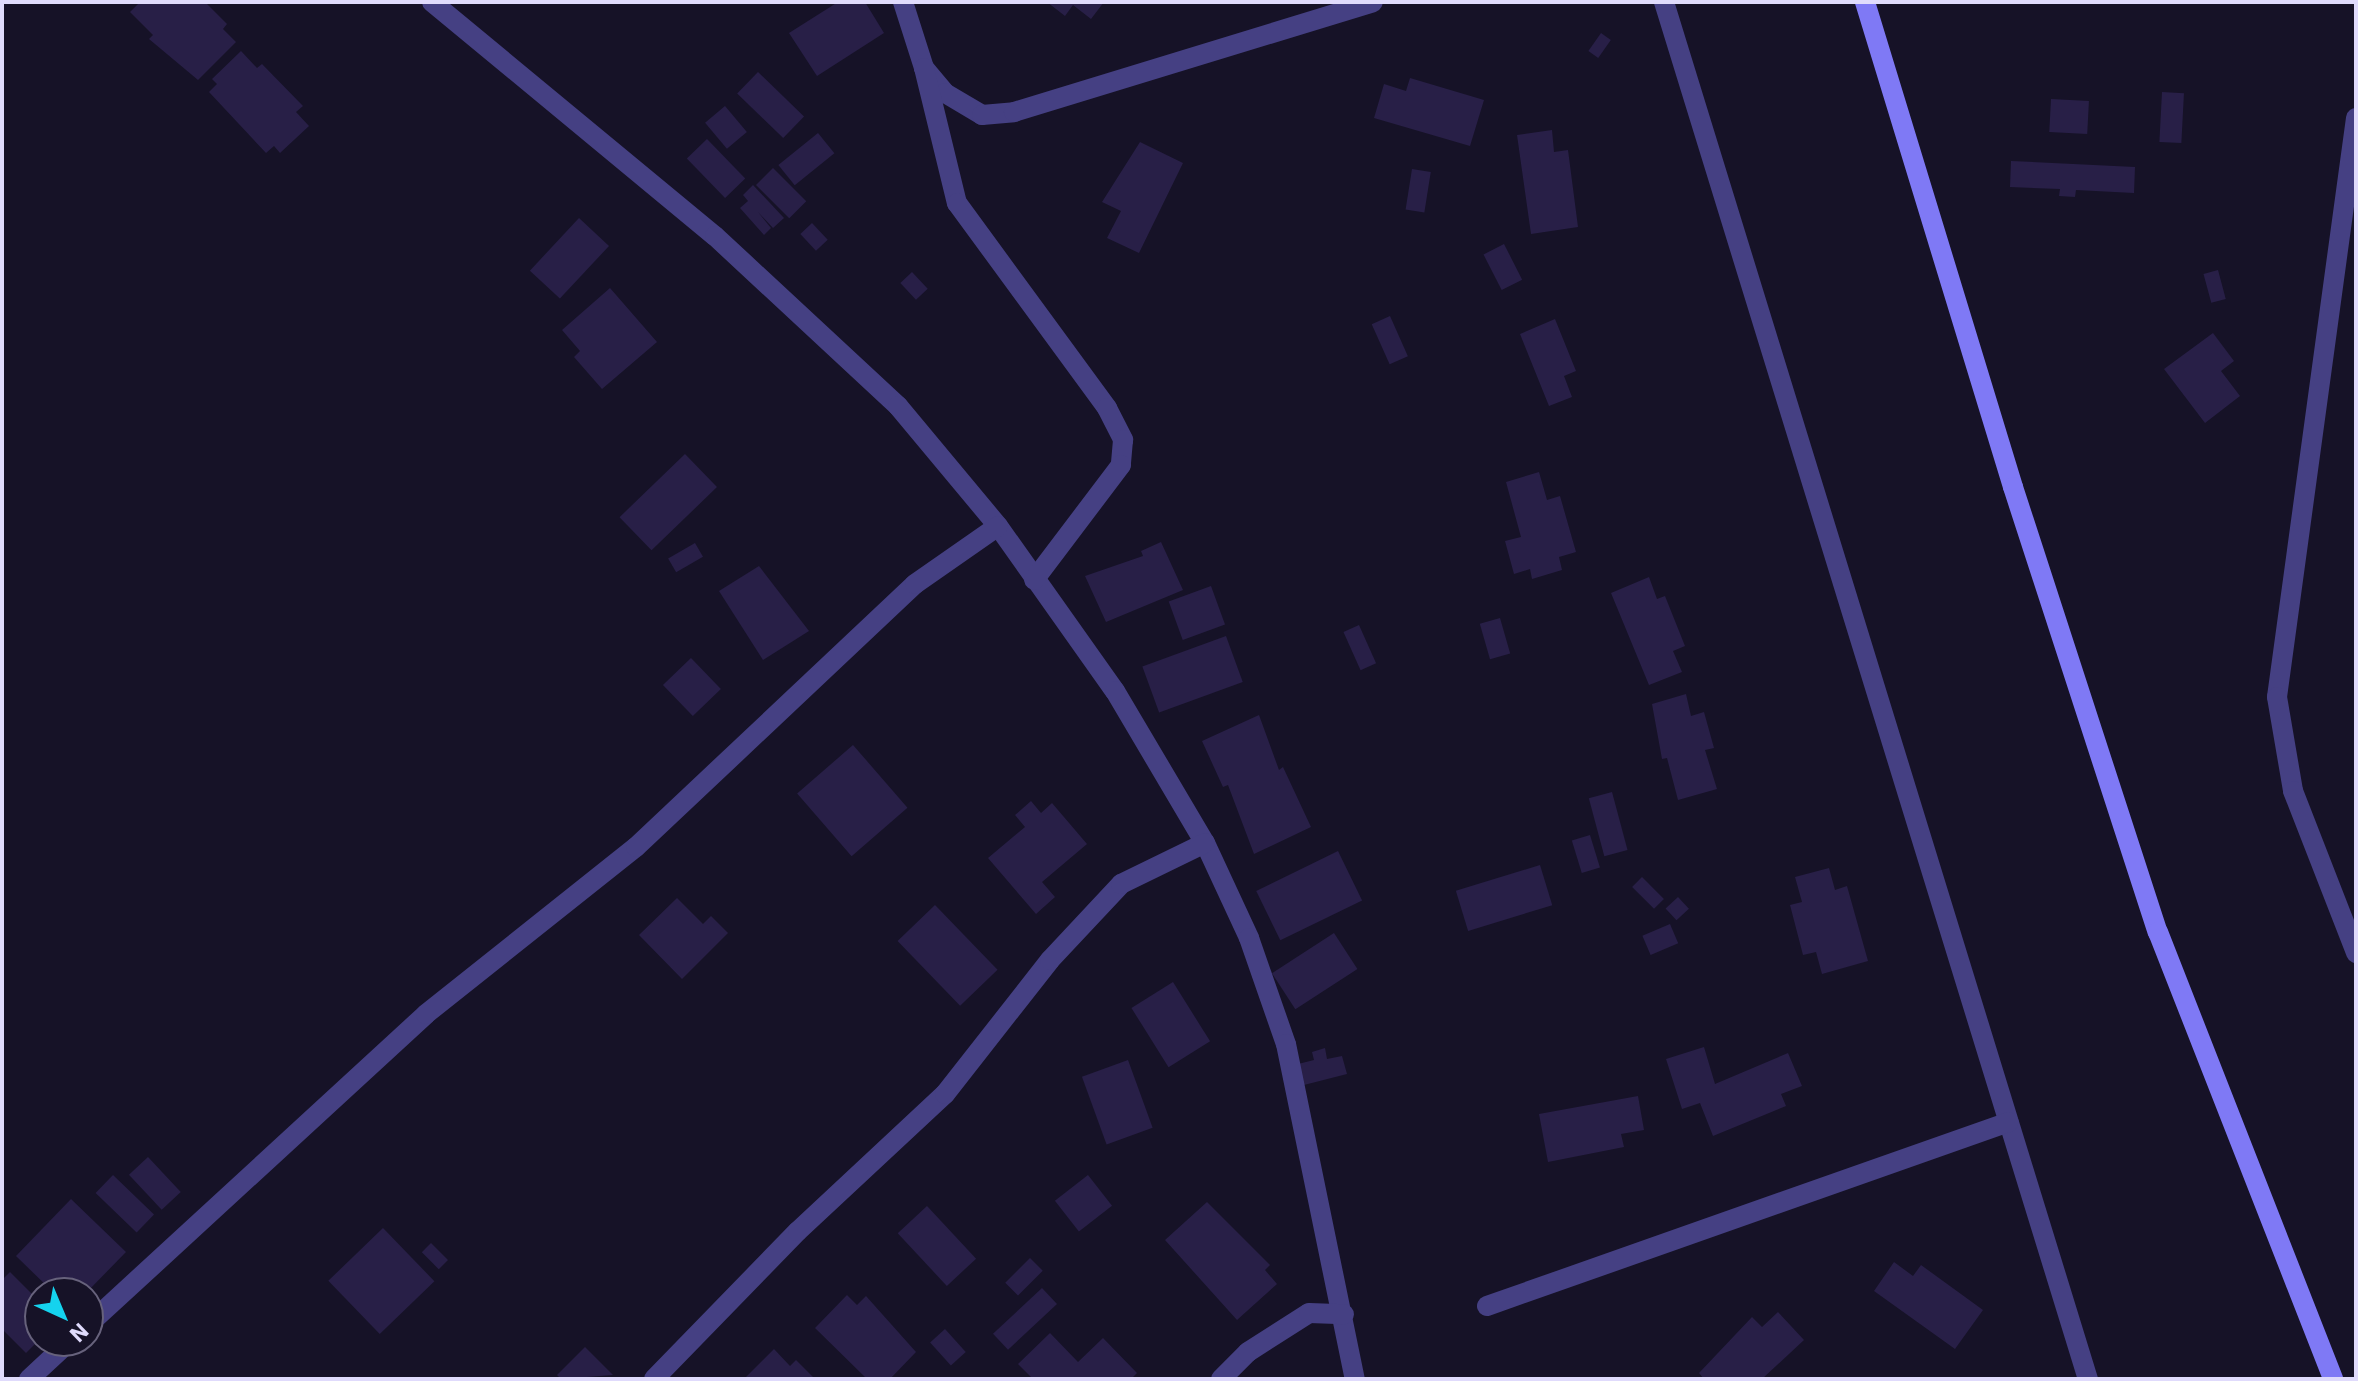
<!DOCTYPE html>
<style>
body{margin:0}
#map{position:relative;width:2358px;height:1381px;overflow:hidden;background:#161227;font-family:"IBM Plex Sans",sans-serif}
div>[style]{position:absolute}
.building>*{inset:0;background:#281f47;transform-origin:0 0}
.street>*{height:20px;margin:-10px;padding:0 10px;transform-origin:10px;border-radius:10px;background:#454083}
.secondary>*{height:20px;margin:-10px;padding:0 10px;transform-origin:10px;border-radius:10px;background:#7f79f5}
span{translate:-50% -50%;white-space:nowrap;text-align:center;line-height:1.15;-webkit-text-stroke:8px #161227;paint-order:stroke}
.frame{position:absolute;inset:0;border:4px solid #e0dbfc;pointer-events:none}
.north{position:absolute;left:24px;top:1277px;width:80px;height:80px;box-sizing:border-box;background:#161227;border:2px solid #67627c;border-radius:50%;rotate:136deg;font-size:22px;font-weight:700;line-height:32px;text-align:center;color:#e0dbfc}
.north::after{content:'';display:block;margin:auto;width:28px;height:36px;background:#15d3ee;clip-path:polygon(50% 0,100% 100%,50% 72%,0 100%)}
</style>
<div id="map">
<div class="building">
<div style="clip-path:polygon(140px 2px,205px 2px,227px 24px,223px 29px,236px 42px,198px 80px,149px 39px,153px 35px,130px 12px)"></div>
<div style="clip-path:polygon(838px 2px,865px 2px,884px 33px,817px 76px,789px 33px)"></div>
<div style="clip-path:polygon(1047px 2px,1104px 2px,1091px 19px,1073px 5px,1065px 16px)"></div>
<div style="left:1601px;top:33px;width:12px;height:22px;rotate:35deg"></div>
<div style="clip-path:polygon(241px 51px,257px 68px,262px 64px,303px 106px,296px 112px,309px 126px,280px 153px,274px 146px,266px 153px,209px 92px,217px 84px,212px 79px)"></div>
<div style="left:758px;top:72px;width:64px;height:30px;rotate:44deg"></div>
<div style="clip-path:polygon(1410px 78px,1484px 100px,1470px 146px,1374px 118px,1384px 84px,1406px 91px)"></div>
<div style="left:2162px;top:92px;width:22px;height:50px;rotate:3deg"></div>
<div style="left:2051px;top:99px;width:38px;height:33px;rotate:3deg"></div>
<div style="left:725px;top:106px;width:34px;height:26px;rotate:50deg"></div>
<div style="clip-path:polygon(1552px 130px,1554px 152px,1568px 150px,1578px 227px,1531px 234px,1517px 135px)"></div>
<div style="left:818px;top:133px;width:26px;height:51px;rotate:51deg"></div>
<div style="left:707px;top:139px;width:55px;height:28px;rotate:46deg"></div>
<div style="clip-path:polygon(1140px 142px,1183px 163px,1139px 253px,1107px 238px,1121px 211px,1102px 202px)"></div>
<div style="clip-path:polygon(2011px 161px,2135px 167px,2134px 193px,2076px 190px,2075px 197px,2059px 196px,2060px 189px,2010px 187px)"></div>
<div style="left:773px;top:168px;width:47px;height:24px;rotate:45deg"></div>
<div style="left:1412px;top:169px;width:19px;height:41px;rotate:9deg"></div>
<div style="clip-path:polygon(753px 185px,784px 218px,773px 228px,758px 212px,771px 228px,764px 235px,740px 208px,748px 201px,743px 195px)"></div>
<div style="left:579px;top:218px;width:41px;height:72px;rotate:43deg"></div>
<div style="left:812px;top:223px;width:23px;height:16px;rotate:47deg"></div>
<div style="left:1504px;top:244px;width:40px;height:23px;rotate:63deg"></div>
<div style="left:2218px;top:270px;width:30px;height:15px;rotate:75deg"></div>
<div style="left:912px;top:272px;width:23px;height:16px;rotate:47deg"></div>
<div style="clip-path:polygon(610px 288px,657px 342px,602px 389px,574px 357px,580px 351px,562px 330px)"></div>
<div style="left:1390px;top:316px;width:44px;height:20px;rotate:66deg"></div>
<div style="clip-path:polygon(1555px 319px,1576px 371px,1564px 376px,1572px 397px,1549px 406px,1520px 334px)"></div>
<div style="clip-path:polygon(2213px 333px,2234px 361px,2221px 371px,2240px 396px,2205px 423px,2164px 369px)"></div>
<div style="left:685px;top:454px;width:46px;height:91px;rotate:46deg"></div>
<div style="clip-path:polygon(1539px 472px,1547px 500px,1560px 496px,1576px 552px,1559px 557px,1562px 570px,1532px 579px,1530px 569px,1514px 574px,1505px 541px,1521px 537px,1506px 482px)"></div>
<div style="clip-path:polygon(1161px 542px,1183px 590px,1106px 622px,1085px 576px,1143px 556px,1141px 551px)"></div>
<div style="left:695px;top:543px;width:16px;height:31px;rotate:60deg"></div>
<div style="clip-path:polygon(759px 566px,809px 631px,763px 660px,719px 591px)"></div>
<div style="clip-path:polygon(1649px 577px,1657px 599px,1665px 596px,1685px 646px,1673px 651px,1682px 672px,1649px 685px,1611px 593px)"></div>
<div style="left:1211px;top:586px;width:41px;height:45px;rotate:70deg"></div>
<div style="left:1500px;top:618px;width:37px;height:21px;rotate:74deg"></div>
<div style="left:1359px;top:625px;width:42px;height:17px;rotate:66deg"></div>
<div style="left:1226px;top:636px;width:49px;height:89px;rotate:70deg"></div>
<div style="left:691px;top:658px;width:43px;height:39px;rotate:46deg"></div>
<div style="clip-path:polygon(1686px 694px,1691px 716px,1704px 712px,1714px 748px,1705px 750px,1717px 789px,1678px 800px,1667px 758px,1662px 759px,1652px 704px)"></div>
<div style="clip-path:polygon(1259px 715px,1279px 770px,1283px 767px,1311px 827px,1254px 854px,1228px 785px,1223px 787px,1202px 741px)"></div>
<div style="left:853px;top:745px;width:83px;height:74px;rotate:49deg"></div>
<div style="left:1612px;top:792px;width:60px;height:24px;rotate:75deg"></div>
<div style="clip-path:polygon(1031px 801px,1041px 813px,1052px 803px,1087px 844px,1042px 882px,1055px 897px,1036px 914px,988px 858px,1025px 827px,1015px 815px)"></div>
<div style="left:1590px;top:835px;width:34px;height:19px;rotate:73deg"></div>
<div style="left:1338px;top:851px;width:55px;height:91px;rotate:64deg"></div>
<div style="left:1540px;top:865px;width:42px;height:88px;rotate:73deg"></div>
<div style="clip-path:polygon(1829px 868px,1835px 890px,1847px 886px,1868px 961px,1822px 974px,1816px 952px,1803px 955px,1790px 905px,1802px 902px,1795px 877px)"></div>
<div style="left:1642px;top:877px;width:31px;height:14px;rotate:45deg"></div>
<div style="left:1678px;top:897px;width:16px;height:17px;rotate:47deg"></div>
<div style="clip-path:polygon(677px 898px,703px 924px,711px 916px,728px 933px,682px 979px,639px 935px)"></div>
<div style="left:935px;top:905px;width:90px;height:52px;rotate:46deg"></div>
<div style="left:1670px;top:924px;width:21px;height:30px;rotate:67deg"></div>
<div style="left:1334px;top:933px;width:43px;height:74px;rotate:57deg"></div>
<div style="left:1173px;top:982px;width:70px;height:49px;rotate:58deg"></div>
<div style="clip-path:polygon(1704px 1047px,1715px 1084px,1788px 1053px,1802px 1086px,1781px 1094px,1786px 1106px,1713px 1136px,1700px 1103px,1682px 1109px,1666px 1059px)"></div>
<div style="clip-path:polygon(1325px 1048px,1327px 1059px,1342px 1056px,1347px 1074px,1300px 1086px,1294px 1065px,1314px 1060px,1312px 1052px)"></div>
<div style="left:1128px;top:1060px;width:72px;height:49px;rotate:70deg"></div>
<div style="clip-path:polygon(1638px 1096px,1644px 1130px,1621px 1134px,1624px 1147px,1548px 1162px,1539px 1114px)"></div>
<div style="left:148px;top:1157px;width:48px;height:26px;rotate:47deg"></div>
<div style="left:113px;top:1175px;width:57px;height:25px;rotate:44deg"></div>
<div style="left:1088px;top:1175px;width:39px;height:42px;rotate:52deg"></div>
<div style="clip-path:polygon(71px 1199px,126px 1252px,86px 1293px,54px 1293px,16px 1256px)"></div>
<div style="clip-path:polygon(1207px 1202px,1270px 1265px,1265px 1270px,1277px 1284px,1237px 1320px,1165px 1240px)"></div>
<div style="left:927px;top:1206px;width:72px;height:40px;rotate:47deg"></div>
<div style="left:383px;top:1228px;width:74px;height:76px;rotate:46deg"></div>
<div style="left:431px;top:1243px;width:24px;height:13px;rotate:45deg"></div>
<div style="left:1030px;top:1258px;width:18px;height:35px;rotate:45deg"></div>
<div style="clip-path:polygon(1894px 1262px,1913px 1276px,1921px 1265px,1983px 1310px,1955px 1349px,1874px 1291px)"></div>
<div style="clip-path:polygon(10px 1272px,40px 1302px,40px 1339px,26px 1353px,2px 1329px,2px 1280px)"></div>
<div style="left:1042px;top:1288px;width:22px;height:67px;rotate:47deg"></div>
<div style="clip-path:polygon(847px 1295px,857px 1305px,866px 1296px,916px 1352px,890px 1379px,867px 1379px,815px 1328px)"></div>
<div style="clip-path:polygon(1778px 1312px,1804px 1340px,1762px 1379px,1704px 1379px,1699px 1373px,1752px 1317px,1762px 1327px)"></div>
<div style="left:945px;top:1329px;width:31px;height:20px;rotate:48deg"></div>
<div style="clip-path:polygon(1050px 1333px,1078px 1362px,1103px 1338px,1137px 1373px,1131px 1379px,1033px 1379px,1018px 1364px)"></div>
<div style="clip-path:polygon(585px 1347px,613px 1375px,561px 1379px,557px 1375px)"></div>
<div style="clip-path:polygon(774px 1349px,790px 1366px,796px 1360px,815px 1379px,744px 1379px)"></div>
</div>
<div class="street">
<div style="left:432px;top:2px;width:367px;rotate:39.6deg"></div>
<div style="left:715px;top:236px;width:250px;rotate:42.9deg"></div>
<div style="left:898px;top:406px;width:156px;rotate:50.2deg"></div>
<div style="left:998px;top:526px;width:202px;rotate:54.7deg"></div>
<div style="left:1115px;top:691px;width:177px;rotate:59.4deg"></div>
<div style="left:1205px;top:843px;width:105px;rotate:65.1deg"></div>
<div style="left:1249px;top:938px;width:112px;rotate:70.8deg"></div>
<div style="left:1286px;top:1044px;width:342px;rotate:78.4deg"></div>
<div style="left:903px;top:2px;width:69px;rotate:72.3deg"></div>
<div style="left:924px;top:68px;width:33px;rotate:50deg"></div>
<div style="left:945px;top:93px;width:43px;rotate:30.7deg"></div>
<div style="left:982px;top:115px;width:32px;rotate:-5deg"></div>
<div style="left:1014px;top:112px;width:375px;rotate:-17deg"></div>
<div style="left:1664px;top:2px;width:1441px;rotate:72.89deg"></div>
<div style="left:924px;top:68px;width:139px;rotate:76.3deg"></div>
<div style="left:957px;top:203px;width:254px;rotate:53.8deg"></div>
<div style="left:1107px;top:408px;width:36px;rotate:63deg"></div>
<div style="left:1123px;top:440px;width:25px;rotate:95deg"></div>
<div style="left:1121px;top:465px;width:144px;rotate:127.1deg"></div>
<div style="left:2356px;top:118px;width:584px;rotate:97.77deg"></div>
<div style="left:2277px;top:697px;width:95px;rotate:80.3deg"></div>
<div style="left:2293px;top:791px;width:174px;rotate:68.7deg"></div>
<div style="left:1487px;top:1306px;width:553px;rotate:-19.42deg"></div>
<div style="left:88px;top:1325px;width:459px;rotate:-42.6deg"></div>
<div style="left:426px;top:1014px;width:268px;rotate:-38.5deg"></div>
<div style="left:636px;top:847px;width:383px;rotate:-43.3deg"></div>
<div style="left:915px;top:584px;width:101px;rotate:-34.9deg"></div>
<div style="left:29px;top:1379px;width:56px;rotate:-42.8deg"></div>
<div style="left:654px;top:1379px;width:206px;rotate:-45.8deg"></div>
<div style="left:798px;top:1231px;width:201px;rotate:-43deg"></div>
<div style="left:945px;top:1094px;width:170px;rotate:-51.9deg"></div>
<div style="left:1050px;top:960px;width:104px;rotate:-46.9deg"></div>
<div style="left:1121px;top:884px;width:93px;rotate:-26deg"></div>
<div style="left:1221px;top:1379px;width:38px;rotate:-45deg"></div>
<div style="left:1248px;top:1352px;width:72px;rotate:-32.6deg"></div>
<div style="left:1309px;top:1313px;width:35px;rotate:2deg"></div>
</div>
<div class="secondary">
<div style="left:1865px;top:2px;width:507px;rotate:73.03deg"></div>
<div style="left:2013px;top:487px;width:468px;rotate:72deg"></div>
<div style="left:2158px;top:932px;width:480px;rotate:68.6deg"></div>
</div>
<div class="frame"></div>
<div class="north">N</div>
</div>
